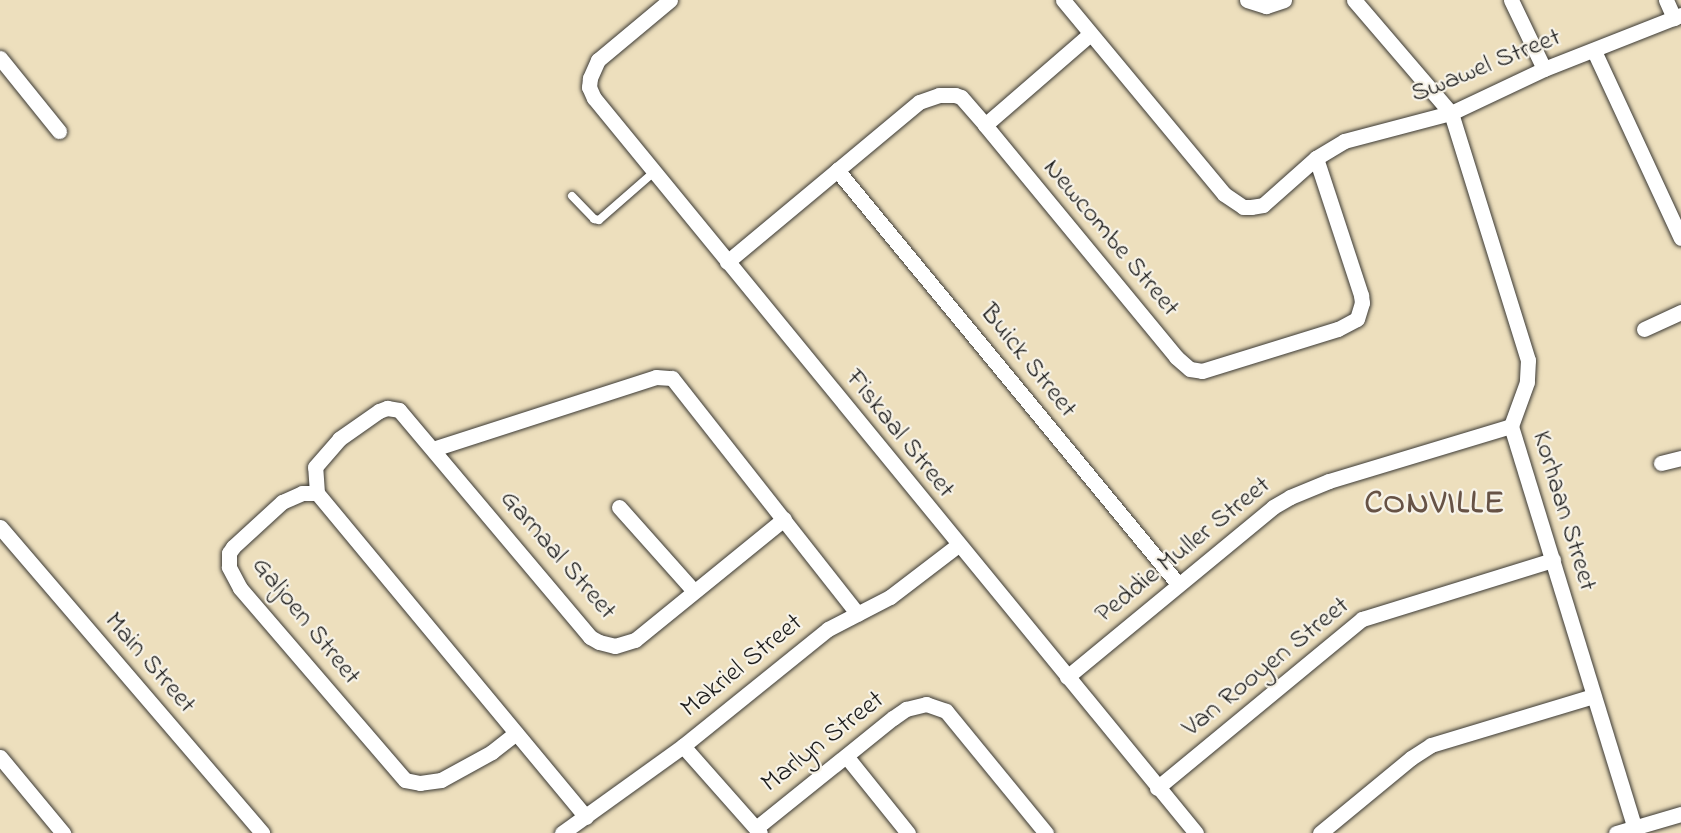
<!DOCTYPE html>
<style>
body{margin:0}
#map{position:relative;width:1681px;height:833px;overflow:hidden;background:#eddfbd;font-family:"Indie Flower",sans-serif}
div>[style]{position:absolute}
.roads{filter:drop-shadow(0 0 2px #3b3934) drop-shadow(0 0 2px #3b3934)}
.service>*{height:8px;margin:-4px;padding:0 4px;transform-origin:4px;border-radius:4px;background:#fff}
.minor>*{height:15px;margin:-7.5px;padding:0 7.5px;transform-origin:7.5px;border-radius:7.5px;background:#fff}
span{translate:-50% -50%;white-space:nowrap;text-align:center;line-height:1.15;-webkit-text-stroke:4.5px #f7f3e8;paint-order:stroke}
.street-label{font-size:27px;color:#1c1c1c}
.district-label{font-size:33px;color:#665245;font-weight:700;letter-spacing:1.5px}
</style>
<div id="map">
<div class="roads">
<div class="service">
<div style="left:572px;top:196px;width:32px;rotate:46deg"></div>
<div style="left:594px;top:219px;width:5px;rotate:11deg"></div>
<div style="left:599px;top:220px;width:73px;rotate:-41.1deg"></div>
</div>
<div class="minor">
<div style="left:670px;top:0;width:94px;rotate:140.2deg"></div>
<div style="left:598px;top:60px;width:20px;rotate:114deg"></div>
<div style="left:590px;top:78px;width:9px;rotate:96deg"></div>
<div style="left:589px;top:87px;width:12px;rotate:66deg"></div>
<div style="left:594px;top:98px;width:950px;rotate:50.68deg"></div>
<div style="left:1063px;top:0;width:252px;rotate:50.3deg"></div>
<div style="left:1224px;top:194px;width:23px;rotate:34deg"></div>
<div style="left:1243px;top:207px;width:8px"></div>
<div style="left:1251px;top:207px;width:12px;rotate:-9deg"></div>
<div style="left:1263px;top:205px;width:71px;rotate:-41.6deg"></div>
<div style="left:1316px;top:158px;width:33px;rotate:-31deg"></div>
<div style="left:1344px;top:141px;width:111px;rotate:-14.7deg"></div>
<div style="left:1451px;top:113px;width:103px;rotate:-25.3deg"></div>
<div style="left:1544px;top:69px;width:147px;rotate:-21.5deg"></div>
<div style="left:1247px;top:0;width:20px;rotate:18deg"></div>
<div style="left:1266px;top:6px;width:19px;rotate:-18deg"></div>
<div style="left:1354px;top:0;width:149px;rotate:49.4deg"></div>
<div style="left:1451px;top:113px;width:259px;rotate:72.7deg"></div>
<div style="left:1528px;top:360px;width:22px;rotate:93deg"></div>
<div style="left:1527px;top:382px;width:47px;rotate:110deg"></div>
<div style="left:1511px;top:426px;width:419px;rotate:72.9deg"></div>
<div style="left:1511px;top:0;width:76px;rotate:64.4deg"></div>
<div style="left:1666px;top:0;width:20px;rotate:66deg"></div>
<div style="left:1594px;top:51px;width:206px;rotate:65.1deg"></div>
<div style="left:0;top:58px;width:94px;rotate:51.1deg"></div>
<div style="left:985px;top:125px;width:139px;rotate:-40.9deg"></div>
<div style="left:837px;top:170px;width:536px;rotate:50.52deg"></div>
<div style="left:727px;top:262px;width:250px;rotate:-39.8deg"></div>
<div style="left:919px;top:102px;width:21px;rotate:-19deg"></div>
<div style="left:939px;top:95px;width:16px"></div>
<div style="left:955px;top:95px;width:6px;rotate:18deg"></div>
<div style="left:961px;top:97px;width:37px;rotate:49deg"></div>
<div style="left:985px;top:125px;width:301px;rotate:50.5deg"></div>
<div style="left:1176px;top:357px;width:18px;rotate:41deg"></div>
<div style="left:1190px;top:369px;width:12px;rotate:9deg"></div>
<div style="left:1202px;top:371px;width:142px;rotate:-17.2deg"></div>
<div style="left:1338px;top:329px;width:21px;rotate:-28deg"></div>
<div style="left:1357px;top:319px;width:17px;rotate:-73deg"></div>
<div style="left:1362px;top:303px;width:8px;rotate:-97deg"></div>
<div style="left:1361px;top:295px;width:144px;rotate:-108.2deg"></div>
<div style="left:1644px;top:329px;width:41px;rotate:-24.7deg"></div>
<div style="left:433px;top:449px;width:234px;rotate:-17.9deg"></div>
<div style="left:656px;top:377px;width:16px;rotate:4deg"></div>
<div style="left:672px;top:378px;width:300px;rotate:51.8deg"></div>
<div style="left:1661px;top:463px;width:21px;rotate:-14deg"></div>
<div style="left:317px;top:493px;width:26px;rotate:-94deg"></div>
<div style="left:315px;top:467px;width:37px;rotate:-49deg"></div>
<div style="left:339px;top:439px;width:49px;rotate:-35deg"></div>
<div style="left:379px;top:411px;width:9px;rotate:-21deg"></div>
<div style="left:387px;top:408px;width:12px;rotate:9deg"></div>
<div style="left:399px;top:410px;width:297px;rotate:49.9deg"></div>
<div style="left:590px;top:637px;width:10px;rotate:29deg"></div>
<div style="left:599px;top:642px;width:16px;rotate:14deg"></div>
<div style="left:615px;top:646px;width:21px;rotate:-17deg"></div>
<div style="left:635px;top:640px;width:192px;rotate:-39.1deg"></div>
<div style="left:619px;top:507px;width:111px;rotate:48.3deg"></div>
<div style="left:0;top:527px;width:403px;rotate:49.4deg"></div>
<div style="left:1067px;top:677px;width:267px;rotate:-39.5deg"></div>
<div style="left:1273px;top:507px;width:20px;rotate:-30deg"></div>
<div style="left:1290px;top:497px;width:42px;rotate:-22.3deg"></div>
<div style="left:1329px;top:481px;width:190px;rotate:-16.8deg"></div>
<div style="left:516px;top:733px;width:31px;rotate:142deg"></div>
<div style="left:492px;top:752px;width:58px;rotate:151.2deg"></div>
<div style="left:441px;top:780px;width:21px;rotate:172deg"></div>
<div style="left:420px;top:783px;width:15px;rotate:-169deg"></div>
<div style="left:405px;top:780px;width:253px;rotate:-130.7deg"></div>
<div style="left:240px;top:588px;width:24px;rotate:-118deg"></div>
<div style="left:229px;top:567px;width:14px;rotate:-90deg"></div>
<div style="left:229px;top:553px;width:7px;rotate:-56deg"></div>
<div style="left:233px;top:547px;width:67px;rotate:-42.6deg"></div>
<div style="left:282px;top:502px;width:22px;rotate:-24deg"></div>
<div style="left:302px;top:493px;width:15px"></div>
<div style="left:317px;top:493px;width:421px;rotate:50.3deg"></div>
<div style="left:683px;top:746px;width:116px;rotate:48.5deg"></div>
<div style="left:846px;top:756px;width:99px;rotate:51.2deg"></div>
<div style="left:0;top:757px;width:99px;rotate:50.3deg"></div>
<div style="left:1157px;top:788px;width:266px;rotate:-39.5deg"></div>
<div style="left:1362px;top:619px;width:200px;rotate:-17.2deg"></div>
<div style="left:756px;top:828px;width:176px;rotate:-38.8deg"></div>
<div style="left:893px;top:718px;width:16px;rotate:-35deg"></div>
<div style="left:906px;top:709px;width:21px;rotate:-14deg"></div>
<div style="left:926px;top:704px;width:21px;rotate:19deg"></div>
<div style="left:946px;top:711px;width:158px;rotate:50.7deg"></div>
<div style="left:562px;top:833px;width:149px;rotate:-35.7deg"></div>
<div style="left:683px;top:746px;width:186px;rotate:-38.9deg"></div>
<div style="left:828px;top:629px;width:70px;rotate:-27.3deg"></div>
<div style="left:890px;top:597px;width:86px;rotate:-37.4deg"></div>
<div style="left:1320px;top:833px;width:118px;rotate:-39.5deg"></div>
<div style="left:1411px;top:758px;width:24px;rotate:-33deg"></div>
<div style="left:1431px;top:745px;width:169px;rotate:-16.8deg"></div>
<div style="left:1616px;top:833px;width:68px;rotate:-16.3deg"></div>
</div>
</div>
<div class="street-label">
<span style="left:1486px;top:66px;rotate:-22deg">Swawel Street</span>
<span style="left:1111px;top:238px;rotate:50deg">Newcombe Street</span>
<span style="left:1028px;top:361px;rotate:51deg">Buick Street</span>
<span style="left:900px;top:434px;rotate:51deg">Fiskaal Street</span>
<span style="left:1564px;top:511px;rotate:73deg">Korhaan Street</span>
<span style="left:1183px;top:550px;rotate:-39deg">Peddie Muller Street</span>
<span style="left:558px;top:555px;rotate:49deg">Garnaal Street</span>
<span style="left:306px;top:621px;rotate:51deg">Galjoen Street</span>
<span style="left:150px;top:663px;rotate:49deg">Main Street</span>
<span style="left:742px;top:666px;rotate:-39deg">Makriel Street</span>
<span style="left:1266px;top:667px;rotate:-39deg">Van Rooyen Street</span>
<span style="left:823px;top:742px;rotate:-38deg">Marlyn Street</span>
</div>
<div class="district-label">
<span style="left:1435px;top:505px">CONVILLE</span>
</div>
</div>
